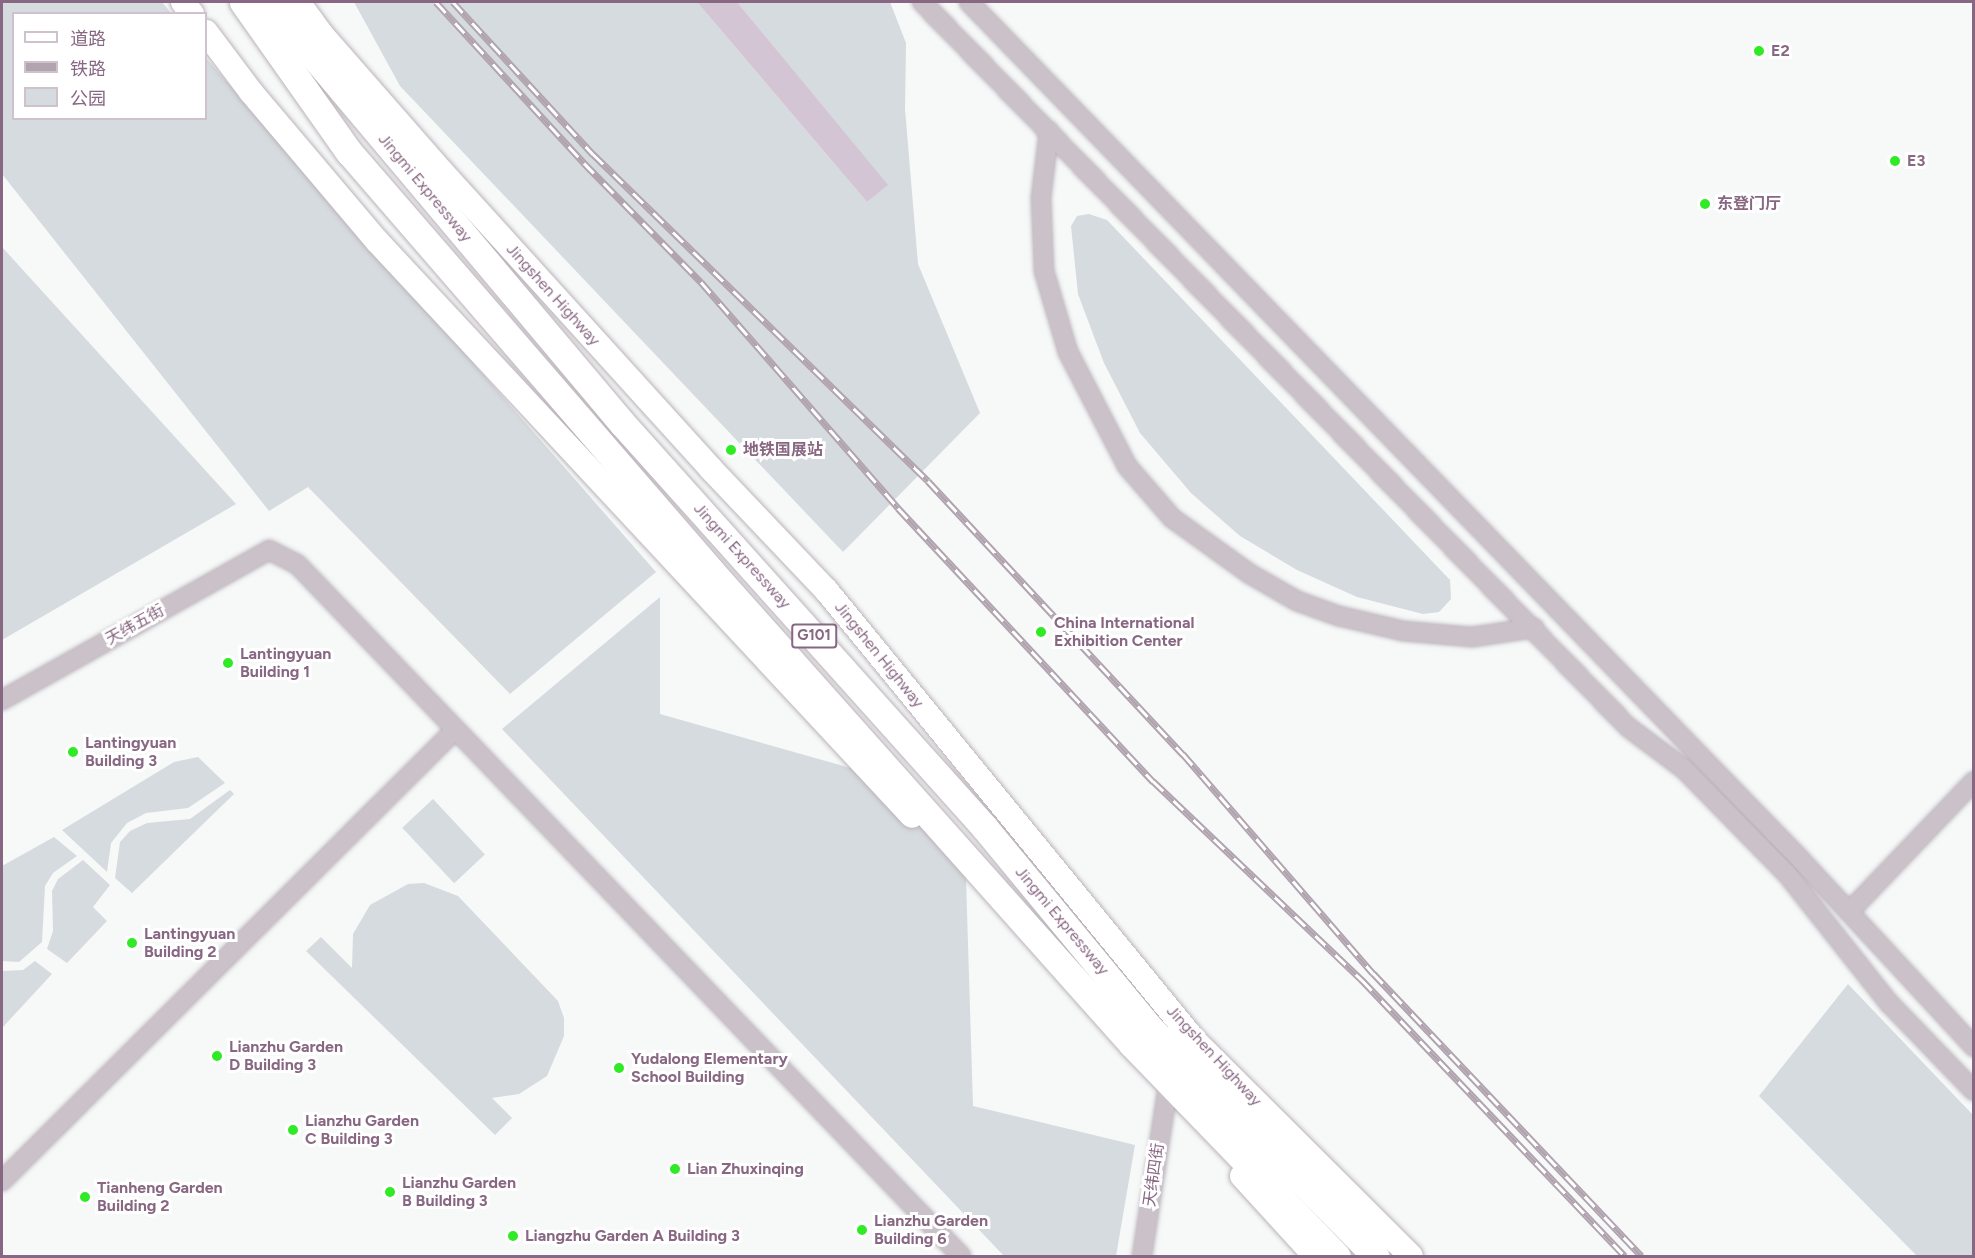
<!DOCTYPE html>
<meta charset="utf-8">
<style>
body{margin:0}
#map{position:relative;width:1975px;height:1258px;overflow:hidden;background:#f6f9f8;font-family:Figtree,"Noto Sans SC",sans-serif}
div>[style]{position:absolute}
.green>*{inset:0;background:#d5dbde;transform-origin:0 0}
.water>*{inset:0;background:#d3c5d3}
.roads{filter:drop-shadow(0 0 2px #bcb3bb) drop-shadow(0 0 2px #bcb3bb)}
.minor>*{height:18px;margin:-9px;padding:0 9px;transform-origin:9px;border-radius:9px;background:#cac1c9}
.major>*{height:24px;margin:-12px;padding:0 12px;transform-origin:12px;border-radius:12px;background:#fff}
.highway>*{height:27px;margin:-13.5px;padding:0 13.5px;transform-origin:13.5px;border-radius:13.5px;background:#fff}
.rail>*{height:7px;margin-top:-3.5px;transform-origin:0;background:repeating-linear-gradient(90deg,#fff 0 14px,#b1a4af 0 28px);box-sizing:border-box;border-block:2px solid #b1a4af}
.dots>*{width:16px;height:16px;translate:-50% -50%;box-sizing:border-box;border:3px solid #fff;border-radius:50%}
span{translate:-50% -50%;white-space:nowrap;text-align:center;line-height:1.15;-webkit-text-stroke:6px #fff;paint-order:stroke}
.shield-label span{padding:2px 4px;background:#fff;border:2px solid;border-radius:4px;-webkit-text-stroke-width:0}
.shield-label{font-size:15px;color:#886783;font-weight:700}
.poi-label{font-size:16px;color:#886783;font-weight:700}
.left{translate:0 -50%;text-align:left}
.street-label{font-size:16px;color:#886783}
.frame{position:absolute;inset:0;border:3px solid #886783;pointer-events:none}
.legend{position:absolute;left:12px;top:12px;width:195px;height:108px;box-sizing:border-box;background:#fff;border:2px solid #cfc2cd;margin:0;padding:8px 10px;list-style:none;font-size:18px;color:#886783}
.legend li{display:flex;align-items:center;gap:12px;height:30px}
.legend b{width:30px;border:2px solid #cfc2cd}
</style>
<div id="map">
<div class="green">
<div style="clip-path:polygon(2px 2px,162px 2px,171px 13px,14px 14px,14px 118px,206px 118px,206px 58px,656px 572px,510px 694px,308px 487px,269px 511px,2px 174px)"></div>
<div style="clip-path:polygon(354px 2px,697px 2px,867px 202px,887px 185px,737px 2px,890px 2px,906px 43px,905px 109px,918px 264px,980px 413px,843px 552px,400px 86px)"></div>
<div style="clip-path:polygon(1089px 214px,1107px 220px,1450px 580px,1451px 599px,1439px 612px,1423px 614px,1357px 597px,1297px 570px,1240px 536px,1191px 493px,1140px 433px,1104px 363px,1078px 294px,1071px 226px,1077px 216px)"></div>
<div style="clip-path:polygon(2px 247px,236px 504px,2px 640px)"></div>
<div style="clip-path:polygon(660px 597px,660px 714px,907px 784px,965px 846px,973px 1106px,1135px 1145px,1116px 1256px,1004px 1256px,502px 729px)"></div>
<div style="clip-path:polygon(198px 757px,225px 783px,188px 808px,146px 813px,127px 823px,111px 843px,107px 872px,62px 830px,174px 762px)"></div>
<div style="clip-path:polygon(230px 790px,234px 794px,132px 893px,115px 878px,120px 842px,130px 831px,147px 823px,190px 819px)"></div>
<div style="left:433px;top:799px;width:76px;height:42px;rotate:47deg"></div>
<div style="clip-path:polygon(54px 837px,77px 856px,53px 873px,45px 886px,42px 942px,19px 962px,2px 961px,2px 866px)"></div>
<div style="clip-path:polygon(83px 860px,110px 885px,93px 907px,107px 921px,67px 963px,47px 949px,53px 931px,52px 891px,58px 879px)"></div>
<div style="clip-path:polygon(424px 883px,458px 896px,558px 1001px,564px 1018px,564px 1036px,547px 1076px,519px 1094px,492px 1098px,512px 1118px,495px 1135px,306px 951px,321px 937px,352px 968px,353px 934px,370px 905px,408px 884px)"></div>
<div style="clip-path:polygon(35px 961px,52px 974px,2px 1028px,2px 971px,23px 970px)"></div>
<div style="clip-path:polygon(1848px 984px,1973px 1115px,1973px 1256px,1917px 1256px,1759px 1096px)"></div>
</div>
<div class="water">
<div style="clip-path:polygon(697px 2px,737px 2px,888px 185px,867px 202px)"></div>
</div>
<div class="roads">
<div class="minor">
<div style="left:922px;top:2px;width:1012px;rotate:45.76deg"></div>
<div style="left:1628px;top:727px;width:70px;rotate:36.9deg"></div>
<div style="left:1684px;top:769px;width:147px;rotate:45.6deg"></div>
<div style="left:1787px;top:874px;width:164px;rotate:51.7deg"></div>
<div style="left:1889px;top:1003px;width:122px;rotate:46deg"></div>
<div style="left:969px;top:2px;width:1195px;rotate:45.88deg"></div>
<div style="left:1801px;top:860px;width:255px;rotate:47.2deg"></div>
<div style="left:1049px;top:131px;width:67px;rotate:96.8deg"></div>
<div style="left:1041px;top:198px;width:73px;rotate:87.6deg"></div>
<div style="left:1044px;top:271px;width:84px;rotate:73.5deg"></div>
<div style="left:1068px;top:352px;width:128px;rotate:62.6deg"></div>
<div style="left:1127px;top:466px;width:69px;rotate:49.1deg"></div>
<div style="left:1172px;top:518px;width:96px;rotate:35.7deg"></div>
<div style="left:1250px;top:574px;width:54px;rotate:29.9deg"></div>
<div style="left:1297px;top:601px;width:45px;rotate:19.7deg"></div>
<div style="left:1339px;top:616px;width:66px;rotate:13.2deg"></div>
<div style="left:1403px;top:631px;width:69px;rotate:5deg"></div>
<div style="left:1472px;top:637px;width:63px;rotate:-8.3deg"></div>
<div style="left:2px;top:700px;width:306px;rotate:-29.3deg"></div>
<div style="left:269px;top:550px;width:31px;rotate:27deg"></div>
<div style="left:297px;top:564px;width:959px;rotate:46.18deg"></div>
<div style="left:1849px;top:912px;width:181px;rotate:-46.3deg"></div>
<div style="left:2px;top:1181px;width:638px;rotate:-44.87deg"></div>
<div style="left:1142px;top:1256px;width:165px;rotate:-81.3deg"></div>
</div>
<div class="major">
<div style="left:183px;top:2px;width:15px;rotate:53deg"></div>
<div style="left:298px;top:2px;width:41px;rotate:54deg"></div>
<div style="left:322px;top:35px;width:182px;rotate:48.8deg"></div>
<div style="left:442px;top:172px;width:401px;rotate:47.8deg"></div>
<div style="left:711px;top:469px;width:167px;rotate:46.5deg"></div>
<div style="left:826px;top:590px;width:581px;rotate:50.72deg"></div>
<div style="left:1194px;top:1040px;width:306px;rotate:44.9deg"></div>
<div style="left:206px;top:32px;width:75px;rotate:53.1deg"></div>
<div style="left:251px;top:92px;width:195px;rotate:49.8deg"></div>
<div style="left:377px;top:241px;width:785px;rotate:47.06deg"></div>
<div style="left:1242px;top:1176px;width:108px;rotate:47.6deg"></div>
</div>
<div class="highway">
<div style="left:243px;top:2px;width:184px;rotate:54.8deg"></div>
<div style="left:349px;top:152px;width:554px;rotate:49.17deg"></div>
<div style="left:711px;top:571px;width:633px;rotate:48.33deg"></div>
<div style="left:1132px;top:1044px;width:295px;rotate:46deg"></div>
<div style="left:268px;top:2px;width:550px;rotate:49.94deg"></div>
<div style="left:622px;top:423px;width:544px;rotate:48.13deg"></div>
<div style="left:985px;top:828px;width:258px;rotate:50.5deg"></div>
<div style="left:1149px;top:1027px;width:322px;rotate:45.3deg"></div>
</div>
</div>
<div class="rail">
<div style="left:436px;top:2px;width:219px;rotate:47.4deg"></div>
<div style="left:584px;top:163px;width:167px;rotate:45.5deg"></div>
<div style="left:701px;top:282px;width:300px;rotate:48.9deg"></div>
<div style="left:898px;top:508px;width:374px;rotate:47deg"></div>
<div style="left:1153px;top:781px;width:289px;rotate:43.6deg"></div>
<div style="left:1362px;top:980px;width:381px;rotate:46.4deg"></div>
<div style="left:453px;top:2px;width:207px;rotate:47.4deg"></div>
<div style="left:593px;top:154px;width:468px;rotate:44.3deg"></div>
<div style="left:928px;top:481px;width:374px;rotate:47deg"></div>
<div style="left:1183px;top:754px;width:290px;rotate:49.1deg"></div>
<div style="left:1373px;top:973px;width:390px;rotate:46.5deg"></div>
</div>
<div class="dots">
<div style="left:1759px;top:51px;background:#30ea25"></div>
<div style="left:1895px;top:161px;background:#30ea25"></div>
<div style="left:1705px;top:204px;background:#30ea25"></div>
<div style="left:731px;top:450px;background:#30ea25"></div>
<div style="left:1041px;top:632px;background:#30ea25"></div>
<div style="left:228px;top:663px;background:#30ea25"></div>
<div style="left:73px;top:752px;background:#30ea25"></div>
<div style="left:132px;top:943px;background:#30ea25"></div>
<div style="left:217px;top:1056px;background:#30ea25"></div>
<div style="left:619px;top:1068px;background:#30ea25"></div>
<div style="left:293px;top:1130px;background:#30ea25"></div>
<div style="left:675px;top:1169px;background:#30ea25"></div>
<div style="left:390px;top:1192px;background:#30ea25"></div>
<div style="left:85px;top:1197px;background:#30ea25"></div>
<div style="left:862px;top:1230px;background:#30ea25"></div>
<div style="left:513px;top:1236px;background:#30ea25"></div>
</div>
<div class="shield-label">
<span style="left:814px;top:636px">G101</span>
</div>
<div class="poi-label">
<span class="left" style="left:1771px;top:51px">E2</span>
<span class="left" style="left:1907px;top:161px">E3</span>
<span class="left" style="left:1717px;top:204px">东登门厅</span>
<span class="left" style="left:743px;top:450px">地铁国展站</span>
<span class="left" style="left:1054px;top:632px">China International<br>Exhibition Center</span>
<span class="left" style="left:240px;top:663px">Lantingyuan<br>Building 1</span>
<span class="left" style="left:85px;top:752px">Lantingyuan<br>Building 3</span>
<span class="left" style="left:144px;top:943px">Lantingyuan<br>Building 2</span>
<span class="left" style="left:229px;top:1056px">Lianzhu Garden<br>D Building 3</span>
<span class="left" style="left:631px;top:1068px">Yudalong Elementary<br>School Building</span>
<span class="left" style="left:305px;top:1130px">Lianzhu Garden<br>C Building 3</span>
<span class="left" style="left:687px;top:1169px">Lian Zhuxinqing</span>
<span class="left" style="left:402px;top:1192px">Lianzhu Garden<br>B Building 3</span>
<span class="left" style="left:97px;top:1197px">Tianheng Garden<br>Building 2</span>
<span class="left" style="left:874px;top:1230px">Lianzhu Garden<br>Building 6</span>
<span class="left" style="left:525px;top:1236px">Liangzhu Garden A Building 3</span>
</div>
<div class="street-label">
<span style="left:425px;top:188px;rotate:50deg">Jingmi Expressway</span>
<span style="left:553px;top:295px;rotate:48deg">Jingshen Highway</span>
<span style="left:742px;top:556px;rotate:48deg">Jingmi Expressway</span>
<span style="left:135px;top:625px;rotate:-29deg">天纬五街</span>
<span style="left:879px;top:655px;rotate:51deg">Jingshen Highway</span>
<span style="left:1062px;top:921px;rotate:50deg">Jingmi Expressway</span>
<span style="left:1214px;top:1056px;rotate:47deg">Jingshen Highway</span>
<span style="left:1154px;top:1175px;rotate:-82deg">天纬四街</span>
</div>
<div class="frame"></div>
<ul class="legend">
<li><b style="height:8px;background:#fff"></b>道路</li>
<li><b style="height:8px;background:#b1a4af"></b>铁路</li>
<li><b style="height:16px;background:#d5dbde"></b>公园</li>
</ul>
</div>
